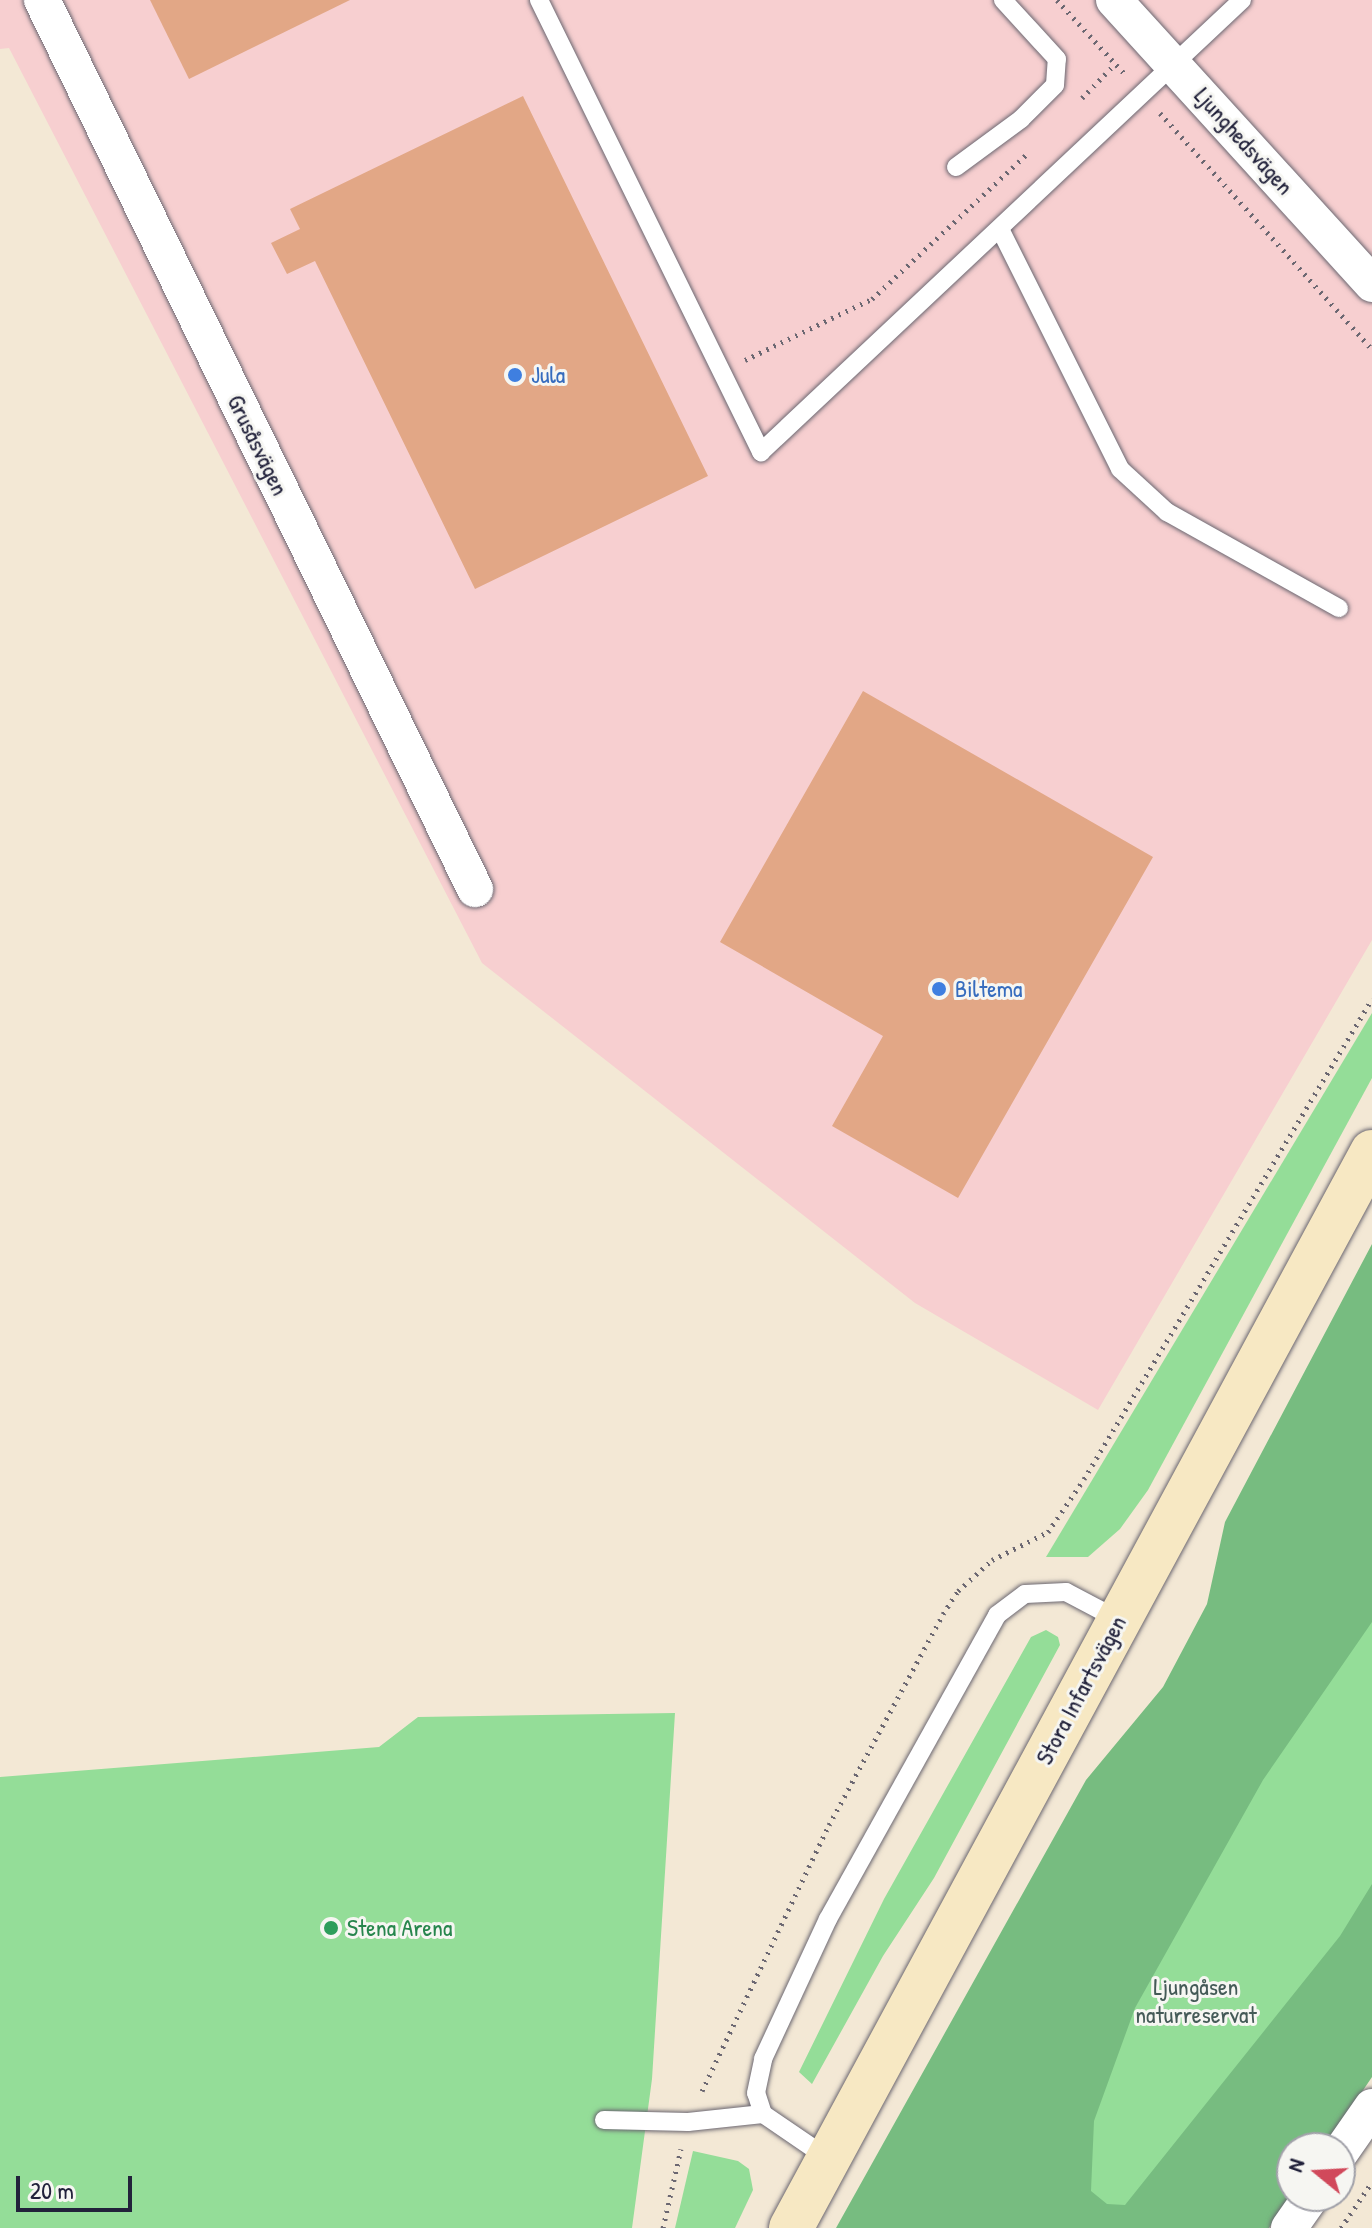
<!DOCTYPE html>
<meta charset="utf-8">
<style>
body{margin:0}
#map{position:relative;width:1372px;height:2228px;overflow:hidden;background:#f3e8d5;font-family:"Patrick Hand",sans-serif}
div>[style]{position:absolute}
.built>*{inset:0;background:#f7cfd0}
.green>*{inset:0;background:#94dd98}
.forest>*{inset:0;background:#77bc80}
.building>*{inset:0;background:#e2a786}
.path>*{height:5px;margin-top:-2.5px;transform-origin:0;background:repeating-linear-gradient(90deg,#6b6771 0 2px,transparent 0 8px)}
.roads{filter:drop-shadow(0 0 2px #6b6771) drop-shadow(0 0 2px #6b6771)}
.service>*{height:18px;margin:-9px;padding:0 9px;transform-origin:9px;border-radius:9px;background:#fff}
.minor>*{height:36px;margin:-18px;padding:0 18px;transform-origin:18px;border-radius:18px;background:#fff}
.secondary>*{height:44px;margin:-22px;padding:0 22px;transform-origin:22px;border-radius:22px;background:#f7e8c3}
.dots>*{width:22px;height:22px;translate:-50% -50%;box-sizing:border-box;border:4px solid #f6f6f2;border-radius:50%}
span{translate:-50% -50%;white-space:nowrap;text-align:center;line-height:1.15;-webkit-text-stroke:6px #f6f6f2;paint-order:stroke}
.street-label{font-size:24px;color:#22223b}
.shop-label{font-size:24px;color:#366cbe}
.left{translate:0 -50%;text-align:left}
.leisure-label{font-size:24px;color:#27864d}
.park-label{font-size:24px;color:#445a57}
.north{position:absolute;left:1276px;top:2132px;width:80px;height:80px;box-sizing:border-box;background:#f6f6f2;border:2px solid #a1a1a9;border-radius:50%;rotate:288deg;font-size:22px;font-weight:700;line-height:32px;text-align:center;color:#22223b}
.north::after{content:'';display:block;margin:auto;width:28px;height:36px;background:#d1495b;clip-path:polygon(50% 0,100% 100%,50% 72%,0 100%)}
.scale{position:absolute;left:16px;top:2176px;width:116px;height:36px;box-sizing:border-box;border:4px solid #22223b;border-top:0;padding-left:10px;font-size:24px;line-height:28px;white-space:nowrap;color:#22223b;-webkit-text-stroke:6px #f6f6f2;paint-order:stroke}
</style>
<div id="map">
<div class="built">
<div style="clip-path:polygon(0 0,1372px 0,1372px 940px,1098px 1410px,915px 1303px,482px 963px,9px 48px,0 49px)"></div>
</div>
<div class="green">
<div style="clip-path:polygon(1372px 1013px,1372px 1078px,1148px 1490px,1120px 1529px,1088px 1557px,1046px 1557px)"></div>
<div style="clip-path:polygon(1372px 1325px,1372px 2076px,1292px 2148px,1292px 2194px,862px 2228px)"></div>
<div style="clip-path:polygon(1046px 1630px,1058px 1637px,1060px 1645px,934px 1878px,883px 1956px,812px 2084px,799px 2072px,884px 1899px,1031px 1637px)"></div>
<div style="clip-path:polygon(675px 1713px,652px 2079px,632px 2228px,0 2228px,0 1777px,379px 1747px,418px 1717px)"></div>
<div style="clip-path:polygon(693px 2151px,738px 2161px,749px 2169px,753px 2190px,735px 2228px,675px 2228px)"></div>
</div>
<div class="forest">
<div style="clip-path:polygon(1372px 1244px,1372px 1622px,1263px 1780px,1135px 2008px,1094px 2121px,1091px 2191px,1107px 2204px,1125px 2205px,1340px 1936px,1372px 1884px,1372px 2077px,1324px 2148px,1292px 2148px,1292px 2194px,1269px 2228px,836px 2228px,1086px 1780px,1163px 1687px,1207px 1604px,1225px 1522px)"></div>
</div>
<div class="building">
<div style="clip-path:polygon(150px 0,350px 0,189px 79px)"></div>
<div style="clip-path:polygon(523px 96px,708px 476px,475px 589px,315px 261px,287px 274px,271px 243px,300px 229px,290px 209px)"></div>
<div style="clip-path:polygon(863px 691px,1153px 857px,958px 1198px,832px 1126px,883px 1036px,720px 942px)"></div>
</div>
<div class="path">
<div style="left:1057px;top:0;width:99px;rotate:47.5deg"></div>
<div style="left:1082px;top:98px;width:47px;rotate:-45.9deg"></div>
<div style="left:1160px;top:113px;width:317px;rotate:48.1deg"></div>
<div style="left:745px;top:360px;width:141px;rotate:-25.7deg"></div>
<div style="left:872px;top:299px;width:214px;rotate:-43.1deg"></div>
<div style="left:702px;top:2091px;width:295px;rotate:-64.5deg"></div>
<div style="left:829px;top:1825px;width:240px;rotate:-61.6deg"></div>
<div style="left:943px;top:1614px;width:27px;rotate:-57deg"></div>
<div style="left:958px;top:1591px;width:46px;rotate:-42.4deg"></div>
<div style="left:992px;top:1560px;width:63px;rotate:-26.6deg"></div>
<div style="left:1048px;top:1532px;width:64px;rotate:-55.8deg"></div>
<div style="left:1084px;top:1479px;width:560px;rotate:-59.04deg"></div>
<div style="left:663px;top:2228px;width:81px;rotate:-77.2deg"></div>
<div style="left:1341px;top:2228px;width:55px;rotate:-56deg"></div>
</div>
<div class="roads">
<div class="service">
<div style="left:539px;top:0;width:504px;rotate:63.84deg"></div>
<div style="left:761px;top:452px;width:660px;rotate:-43.22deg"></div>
<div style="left:956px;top:167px;width:81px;rotate:-36.4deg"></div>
<div style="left:1021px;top:119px;width:48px;rotate:-45deg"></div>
<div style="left:1055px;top:85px;width:26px;rotate:-86deg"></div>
<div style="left:1057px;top:59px;width:80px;rotate:-132.5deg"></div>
<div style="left:1000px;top:229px;width:268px;rotate:63.4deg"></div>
<div style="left:1120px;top:469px;width:64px;rotate:42.5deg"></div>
<div style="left:1167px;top:512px;width:197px;rotate:29.2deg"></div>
<div style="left:604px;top:2120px;width:84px;rotate:1.4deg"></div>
<div style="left:688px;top:2122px;width:75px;rotate:-6.1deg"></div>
<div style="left:829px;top:2159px;width:80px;rotate:-145.7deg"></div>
<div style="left:763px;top:2114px;width:22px;rotate:-108deg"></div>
<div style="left:756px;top:2093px;width:35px;rotate:-78deg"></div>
<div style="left:763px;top:2059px;width:154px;rotate:-65.1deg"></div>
<div style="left:828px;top:1919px;width:348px;rotate:-60.9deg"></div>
<div style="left:997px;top:1615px;width:35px;rotate:-37deg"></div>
<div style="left:1025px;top:1594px;width:41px;rotate:-2.8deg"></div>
<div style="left:1066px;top:1592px;width:60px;rotate:27.8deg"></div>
</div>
<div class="minor">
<div style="left:42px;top:0;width:989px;rotate:64.03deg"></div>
<div style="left:1114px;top:0;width:384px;rotate:47.7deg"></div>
<div style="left:1340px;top:2153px;width:56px;rotate:-55.2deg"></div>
<div style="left:1289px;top:2228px;width:39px;rotate:-55deg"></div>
</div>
<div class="secondary">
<div style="left:791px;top:2228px;width:1223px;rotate:-61.63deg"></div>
</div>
</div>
<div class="dots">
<div style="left:515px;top:375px;background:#3f7fe0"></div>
<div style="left:939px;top:989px;background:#3f7fe0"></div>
<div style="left:331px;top:1928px;background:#2e9e5b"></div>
</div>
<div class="street-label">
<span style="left:1244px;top:141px;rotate:48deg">Ljunghedsvägen</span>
<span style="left:258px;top:445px;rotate:64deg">Grusåsvägen</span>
<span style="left:1081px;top:1690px;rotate:-62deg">Stora Infartsvägen</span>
</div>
<div class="shop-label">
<span class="left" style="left:531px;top:375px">Jula</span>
<span class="left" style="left:955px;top:989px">Biltema</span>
</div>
<div class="leisure-label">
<span class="left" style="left:347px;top:1928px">Stena Arena</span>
</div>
<div class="park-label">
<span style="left:1196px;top:2001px">Ljungåsen<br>naturreservat</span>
</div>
<div class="north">N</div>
<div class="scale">20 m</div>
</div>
